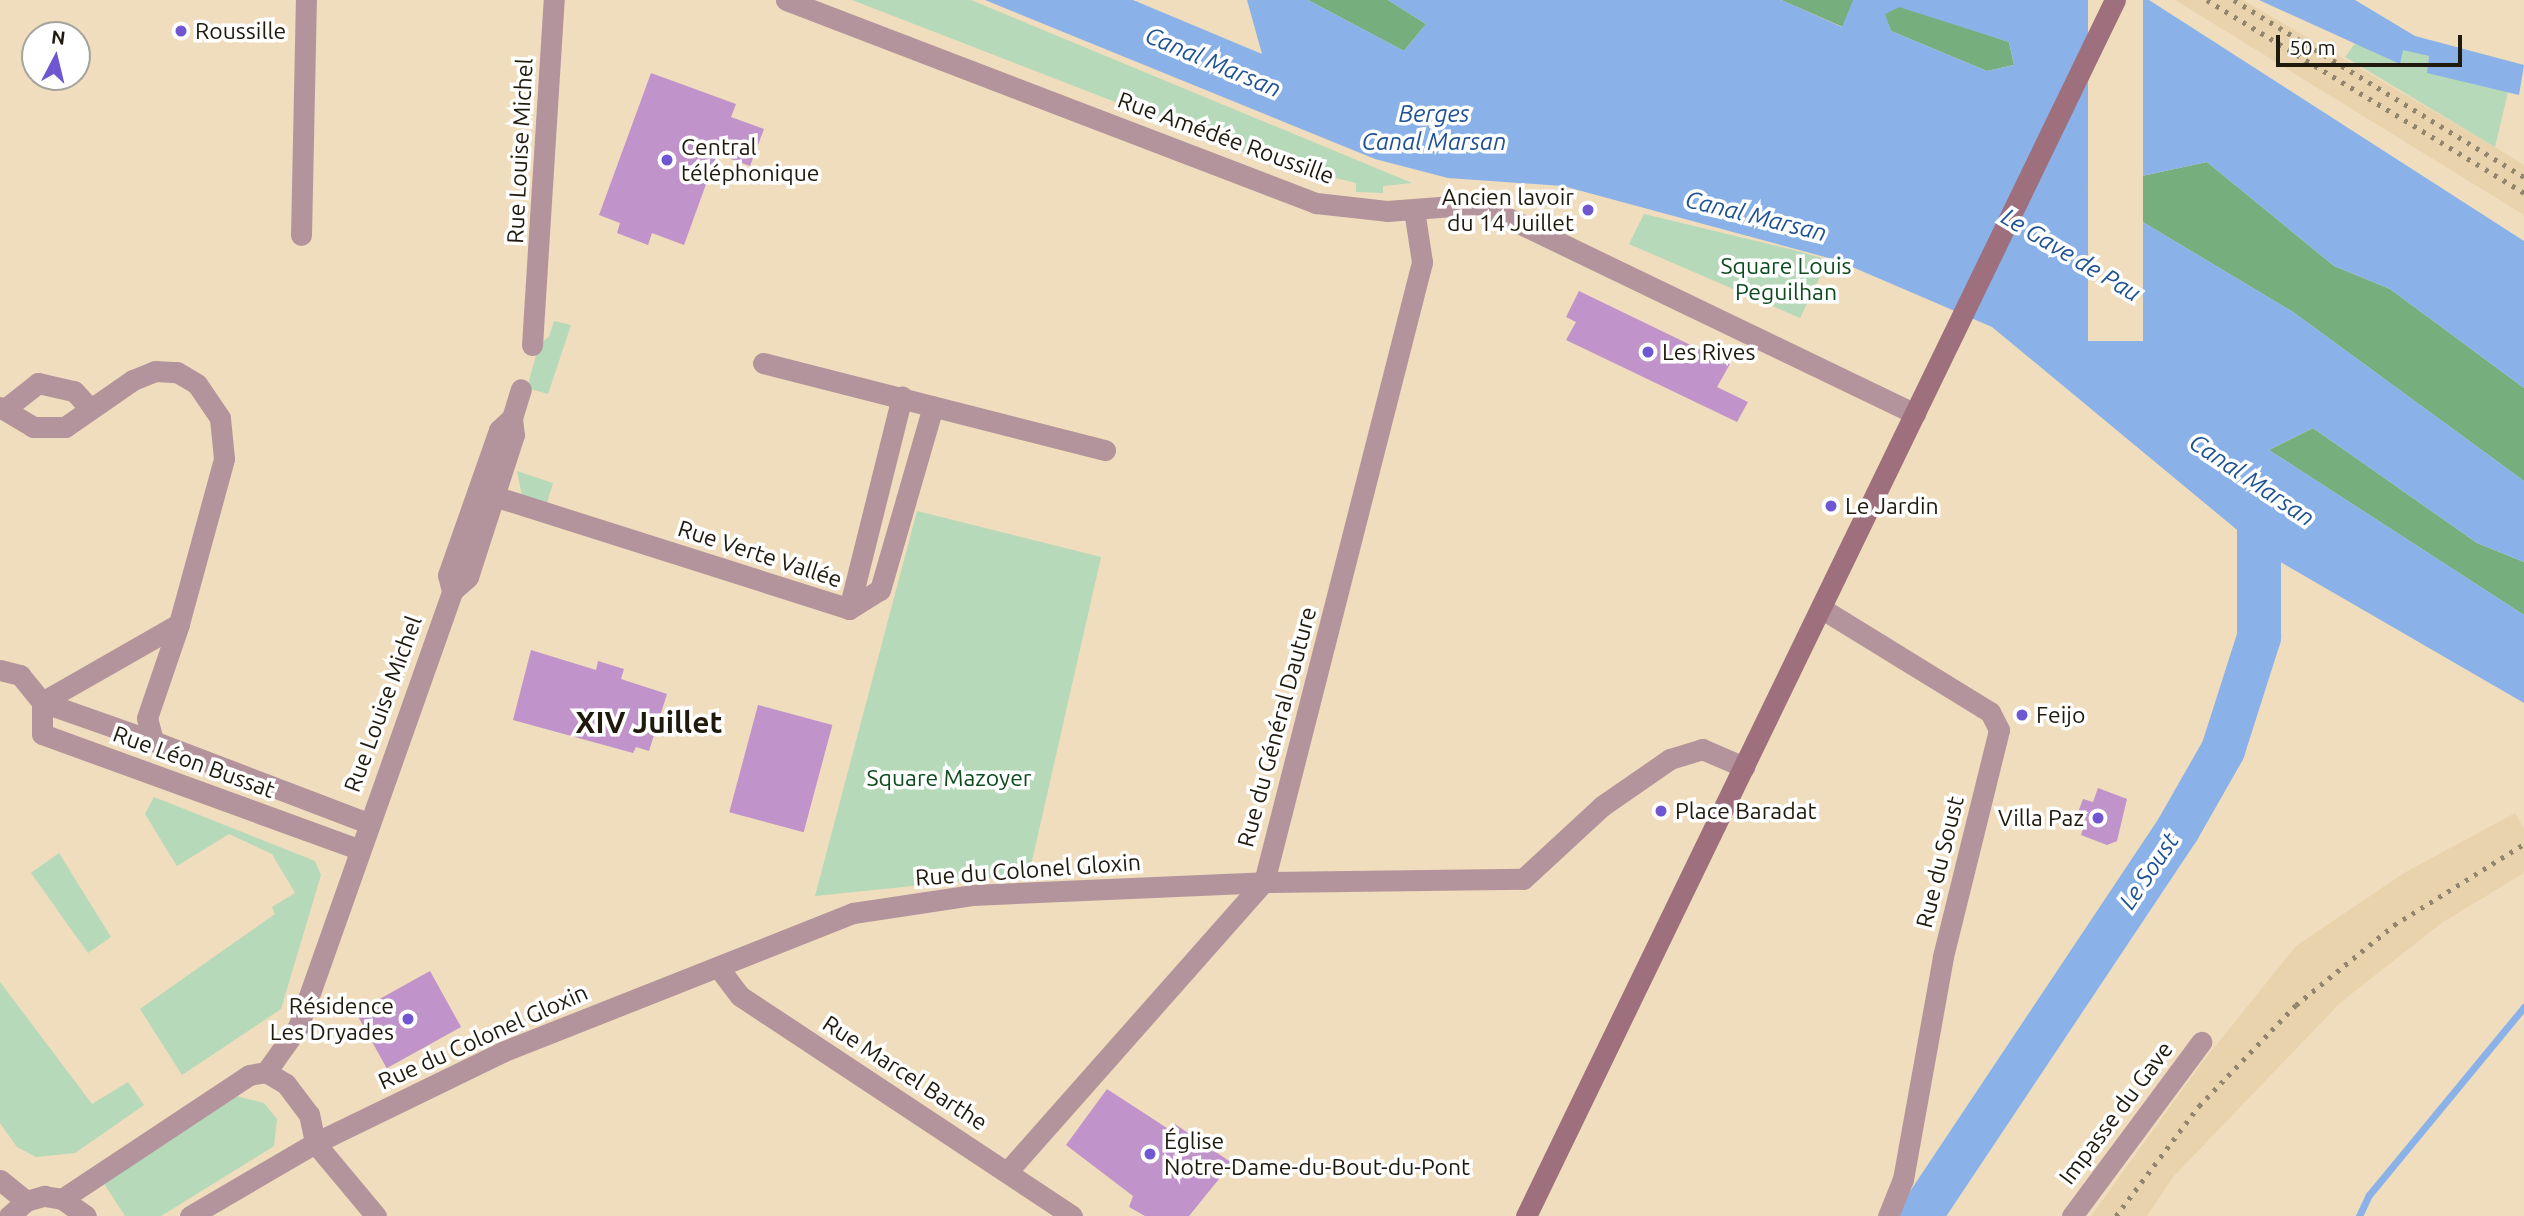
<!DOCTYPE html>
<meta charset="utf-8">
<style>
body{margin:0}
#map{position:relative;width:2524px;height:1216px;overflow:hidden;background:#efddbd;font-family:Ubuntu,sans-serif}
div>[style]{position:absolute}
.built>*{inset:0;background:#e9d3ad}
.green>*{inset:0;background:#b5d9b9}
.forest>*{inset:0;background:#77ae7e}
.water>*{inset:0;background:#8ab2e9}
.pier>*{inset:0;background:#efddbd;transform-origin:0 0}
.stream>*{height:7px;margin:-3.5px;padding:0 3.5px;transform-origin:3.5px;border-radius:3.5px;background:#8ab2e9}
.river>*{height:44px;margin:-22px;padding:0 22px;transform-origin:22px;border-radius:22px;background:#8ab2e9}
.building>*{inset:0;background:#c094ca;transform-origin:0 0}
.minor>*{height:21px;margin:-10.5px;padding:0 10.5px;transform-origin:10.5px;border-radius:10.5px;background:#b4949c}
.tertiary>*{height:21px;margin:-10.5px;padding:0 10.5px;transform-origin:10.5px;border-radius:10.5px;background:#b4949c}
.secondary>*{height:21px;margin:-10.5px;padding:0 10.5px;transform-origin:10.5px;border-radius:10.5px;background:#9e6f7c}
.rail>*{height:5px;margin-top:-2.5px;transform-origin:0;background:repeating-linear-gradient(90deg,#91856e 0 3.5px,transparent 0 10.5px)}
.dots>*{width:19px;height:19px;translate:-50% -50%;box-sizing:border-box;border:4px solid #fff;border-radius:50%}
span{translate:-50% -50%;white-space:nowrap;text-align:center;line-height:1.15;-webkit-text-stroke:7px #fff;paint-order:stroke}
.poi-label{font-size:23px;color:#201a0e}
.left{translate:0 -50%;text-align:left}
.right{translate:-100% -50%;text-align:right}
.street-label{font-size:23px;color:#201a0e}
.park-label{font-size:23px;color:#0d4b1e}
.water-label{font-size:24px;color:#1f5294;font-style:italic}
.district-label{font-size:30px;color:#201a0e;font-weight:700}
.north{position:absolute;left:21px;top:21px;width:70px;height:70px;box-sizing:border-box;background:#fff;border:2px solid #a6a39f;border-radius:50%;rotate:7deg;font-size:19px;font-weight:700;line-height:28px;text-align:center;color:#201a0e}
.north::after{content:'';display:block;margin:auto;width:24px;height:32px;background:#6e57d1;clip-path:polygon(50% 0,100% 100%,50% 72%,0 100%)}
.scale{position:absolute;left:2276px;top:35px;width:186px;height:32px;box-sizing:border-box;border:4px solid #201a0e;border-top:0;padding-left:9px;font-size:21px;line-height:24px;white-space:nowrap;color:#201a0e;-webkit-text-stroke:5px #fff;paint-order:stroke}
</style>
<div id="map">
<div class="built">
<div style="clip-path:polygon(2175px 0,2243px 0,2495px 147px,2524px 165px,2524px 215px)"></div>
<div style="clip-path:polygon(2515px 813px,2524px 828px,2524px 873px,2443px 922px,2341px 1002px,2173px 1177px,2147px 1216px,2091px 1216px,2201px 1064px,2296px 946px,2404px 873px)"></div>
</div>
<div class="green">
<div style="clip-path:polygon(852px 0,971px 0,1412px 183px,1383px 186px,1383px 193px,1356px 192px,1356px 183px,1270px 162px)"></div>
<div style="clip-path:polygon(2356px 42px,2400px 63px,2402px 49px,2429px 56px,2427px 72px,2508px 92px,2495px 147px,2345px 57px)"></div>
<div style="clip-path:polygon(1644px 214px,1794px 250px,1828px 260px,1800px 318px,1629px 244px)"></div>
<div style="clip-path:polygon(554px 321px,571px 325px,548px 394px,527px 388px,539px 344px,549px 337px)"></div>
<div style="clip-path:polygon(517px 471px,553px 483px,546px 506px,522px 496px)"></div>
<div style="clip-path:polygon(917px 511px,1101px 557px,1029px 874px,815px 896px)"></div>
<div style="clip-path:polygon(154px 797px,315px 861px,321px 875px,281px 1009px,182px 1075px,140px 1009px,275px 914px,272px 907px,295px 893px,272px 854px,229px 834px,177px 866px,145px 814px)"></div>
<div style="clip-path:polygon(59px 853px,111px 937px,88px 953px,31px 873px)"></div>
<div style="clip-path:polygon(0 982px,92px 1104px,128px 1082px,144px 1105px,75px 1153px,36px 1157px,17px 1147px,0 1123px)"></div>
<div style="clip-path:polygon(236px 1096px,264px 1103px,277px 1119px,274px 1146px,161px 1216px,125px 1216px,103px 1182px)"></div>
</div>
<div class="forest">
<div style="clip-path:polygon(1308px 0,1388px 0,1426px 24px,1404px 51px)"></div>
<div style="clip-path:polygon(1781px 0,1853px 0,1855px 5px,1843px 27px)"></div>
<div style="clip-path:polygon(1900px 6px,2009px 42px,2014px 65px,1987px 71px,1891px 31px,1884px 14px)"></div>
<div style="clip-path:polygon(2207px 162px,2334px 266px,2390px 289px,2524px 388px,2524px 481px,2293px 312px,2086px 188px)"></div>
<div style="clip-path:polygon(2313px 428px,2477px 543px,2524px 562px,2524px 615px,2269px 450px)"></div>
</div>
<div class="water">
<div style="clip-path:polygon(evenodd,985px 0,1133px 0,1262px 54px,1247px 0,1308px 0,1404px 51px,1426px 24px,1388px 0,1781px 0,1842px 27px,1853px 0,2149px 0,2524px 241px,2524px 388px,2390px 289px,2334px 266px,2207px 162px,2086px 188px,2293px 312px,2524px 481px,2524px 562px,2477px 543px,2313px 428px,2269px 450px,2524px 615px,2524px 703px,2265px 553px,1992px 327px,1836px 260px,1563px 186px,1448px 178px,1375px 159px,985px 0,1899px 7px,2009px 42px,2014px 65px,1987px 71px,1891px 31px,1885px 14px,1899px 7px)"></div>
<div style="clip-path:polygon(2259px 0,2355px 0,2415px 36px,2524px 65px,2519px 95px,2427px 73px,2429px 56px,2403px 50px,2400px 64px)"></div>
</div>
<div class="pier">
<div style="left:2088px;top:0;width:55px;height:341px"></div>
</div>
<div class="stream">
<div style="left:2359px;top:1216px;width:23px;rotate:-65deg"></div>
<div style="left:2369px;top:1195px;width:244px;rotate:-50.5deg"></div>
</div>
<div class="river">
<div style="left:1920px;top:1216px;width:465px;rotate:-56.3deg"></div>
<div style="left:2178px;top:829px;width:91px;rotate:-60.3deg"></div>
<div style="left:2223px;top:750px;width:119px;rotate:-72.3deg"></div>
<div style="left:2259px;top:637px;width:149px;rotate:-90deg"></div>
</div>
<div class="building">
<div style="clip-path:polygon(651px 73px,736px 104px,731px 117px,764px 129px,750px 166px,717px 154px,684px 245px,652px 233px,648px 245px,617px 233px,620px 223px,599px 215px)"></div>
<div style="clip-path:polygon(1579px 291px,1730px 364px,1717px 387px,1748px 402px,1737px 422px,1566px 340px,1576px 322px,1566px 317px)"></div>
<div style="clip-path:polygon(531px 650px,596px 670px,598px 661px,624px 669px,621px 679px,667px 694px,649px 751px,636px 747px,633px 753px,513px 720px)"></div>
<div style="left:758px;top:705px;width:77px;height:111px;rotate:15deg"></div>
<div style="clip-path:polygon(2098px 788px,2127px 799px,2117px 841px,2107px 845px,2081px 835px,2086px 820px,2077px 815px,2083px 799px,2093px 802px)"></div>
<div style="left:430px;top:971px;width:64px;height:85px;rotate:61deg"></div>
<div style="clip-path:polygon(1107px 1089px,1170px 1130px,1175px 1124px,1232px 1163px,1189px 1216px,1145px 1216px,1129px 1207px,1133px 1196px,1066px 1145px)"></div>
</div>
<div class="minor">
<div style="left:786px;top:0;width:568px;rotate:20.96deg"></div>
<div style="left:1316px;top:203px;width:71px;rotate:6.4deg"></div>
<div style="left:1387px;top:211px;width:92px;rotate:-4.4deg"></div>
<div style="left:1479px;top:204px;width:484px;rotate:25.7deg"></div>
<div style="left:301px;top:235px;width:235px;rotate:-88.8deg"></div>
<div style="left:532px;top:345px;width:346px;rotate:-86.4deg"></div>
<div style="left:763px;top:363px;width:353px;rotate:14.3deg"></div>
<div style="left:0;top:407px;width:39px;rotate:31deg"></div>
<div style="left:33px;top:427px;width:32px"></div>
<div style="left:65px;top:427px;width:83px;rotate:-34.7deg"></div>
<div style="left:133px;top:380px;width:24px;rotate:-22deg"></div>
<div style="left:155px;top:371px;width:22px;rotate:3deg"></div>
<div style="left:177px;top:372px;width:23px;rotate:31deg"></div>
<div style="left:197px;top:384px;width:41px;rotate:55.9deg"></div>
<div style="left:220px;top:418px;width:41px;rotate:84.4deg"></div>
<div style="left:224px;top:459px;width:171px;rotate:105.3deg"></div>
<div style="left:5px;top:409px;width:42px;rotate:-38.2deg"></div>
<div style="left:38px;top:383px;width:37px;rotate:13deg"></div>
<div style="left:74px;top:391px;width:24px;rotate:48deg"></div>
<div style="left:478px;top:491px;width:389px;rotate:17.6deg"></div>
<div style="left:849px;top:609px;width:36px;rotate:-32deg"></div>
<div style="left:880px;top:590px;width:191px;rotate:-73.9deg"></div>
<div style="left:452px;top:591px;width:16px;rotate:-104deg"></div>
<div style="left:448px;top:575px;width:154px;rotate:-70.6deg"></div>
<div style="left:499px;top:430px;width:18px;rotate:-43deg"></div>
<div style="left:849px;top:609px;width:219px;rotate:-76deg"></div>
<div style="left:1824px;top:610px;width:195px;rotate:31.6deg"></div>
<div style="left:1990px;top:712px;width:20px;rotate:63deg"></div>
<div style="left:1999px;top:730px;width:234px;rotate:103.9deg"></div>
<div style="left:1943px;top:957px;width:226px;rotate:100.2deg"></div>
<div style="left:1903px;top:1179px;width:40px;rotate:112deg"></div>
<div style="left:0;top:670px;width:21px;rotate:14deg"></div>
<div style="left:20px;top:675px;width:35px;rotate:51deg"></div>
<div style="left:42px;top:702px;width:118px;rotate:19.4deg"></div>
<div style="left:358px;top:849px;width:336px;rotate:-160deg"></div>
<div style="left:42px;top:734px;width:32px;rotate:-90deg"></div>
<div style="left:42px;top:702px;width:158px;rotate:-29.7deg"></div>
<div style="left:179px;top:624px;width:99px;rotate:108.8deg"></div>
<div style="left:147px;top:718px;width:24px;rotate:75deg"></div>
<div style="left:153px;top:741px;width:230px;rotate:20.9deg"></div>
<div style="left:718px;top:967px;width:36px;rotate:53deg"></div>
<div style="left:740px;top:996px;width:398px;rotate:33.5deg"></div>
<div style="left:266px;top:1072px;width:55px;rotate:-54.6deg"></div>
<div style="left:298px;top:1027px;width:462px;rotate:-70.5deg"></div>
<div style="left:452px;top:591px;width:21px;rotate:-41deg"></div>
<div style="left:468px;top:577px;width:149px;rotate:-72.1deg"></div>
<div style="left:514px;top:435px;width:17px;rotate:-97deg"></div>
<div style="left:512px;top:418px;width:30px;rotate:-73deg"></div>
<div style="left:1007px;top:1172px;width:387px;rotate:-48.5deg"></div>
<div style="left:1264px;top:882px;width:640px;rotate:-75.7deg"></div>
<div style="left:1422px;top:262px;width:53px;rotate:-98.7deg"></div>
<div style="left:62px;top:1199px;width:224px;rotate:-33.5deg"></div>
<div style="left:249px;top:1075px;width:17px;rotate:-10deg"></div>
<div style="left:266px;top:1072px;width:23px;rotate:31deg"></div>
<div style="left:286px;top:1084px;width:38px;rotate:53deg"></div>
<div style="left:309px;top:1114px;width:30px;rotate:78deg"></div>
<div style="left:315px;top:1143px;width:208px;rotate:-25.9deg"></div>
<div style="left:502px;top:1052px;width:378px;rotate:-21.6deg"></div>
<div style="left:853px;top:913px;width:120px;rotate:-8.6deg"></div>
<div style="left:972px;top:895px;width:292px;rotate:-2.5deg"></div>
<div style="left:1264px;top:882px;width:259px;rotate:-0.7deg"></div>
<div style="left:1523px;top:879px;width:108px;rotate:-42.7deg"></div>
<div style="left:1602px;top:806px;width:83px;rotate:-34.7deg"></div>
<div style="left:1670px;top:759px;width:34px;rotate:-17deg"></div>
<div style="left:1702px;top:749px;width:46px;rotate:23.2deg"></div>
<div style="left:2072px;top:1216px;width:217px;rotate:-53.4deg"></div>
</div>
<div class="tertiary">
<div style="left:0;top:1180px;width:33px;rotate:39deg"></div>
<div style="left:9px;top:1216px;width:23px;rotate:-41deg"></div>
<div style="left:26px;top:1201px;width:19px;rotate:-16deg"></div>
<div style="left:44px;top:1196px;width:18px;rotate:9deg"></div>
<div style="left:62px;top:1199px;width:29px;rotate:35deg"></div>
<div style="left:190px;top:1216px;width:145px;rotate:-30.3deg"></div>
<div style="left:315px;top:1143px;width:95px;rotate:50.1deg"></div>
</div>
<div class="secondary">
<div style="left:1526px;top:1216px;width:1351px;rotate:-64.16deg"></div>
</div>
<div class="rail">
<div style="left:2207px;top:0;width:371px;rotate:31.3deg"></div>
<div style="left:2234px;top:0;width:340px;rotate:31.4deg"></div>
<div style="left:2116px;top:1216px;width:138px;rotate:-53deg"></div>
<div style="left:2199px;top:1106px;width:140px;rotate:-46.2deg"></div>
<div style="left:2296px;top:1005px;width:127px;rotate:-39.2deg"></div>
<div style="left:2394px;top:925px;width:153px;rotate:-31.9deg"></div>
</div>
<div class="dots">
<div style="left:181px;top:31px;background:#6e57d1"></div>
<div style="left:667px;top:160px;background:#6e57d1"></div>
<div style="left:1588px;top:210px;background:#6e57d1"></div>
<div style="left:1648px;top:352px;background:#6e57d1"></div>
<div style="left:1831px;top:506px;background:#6e57d1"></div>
<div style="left:2022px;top:715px;background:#6e57d1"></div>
<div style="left:1661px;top:811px;background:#6e57d1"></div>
<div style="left:2098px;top:818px;background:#6e57d1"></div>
<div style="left:408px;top:1019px;background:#6e57d1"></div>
<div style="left:1150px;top:1154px;background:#6e57d1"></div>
</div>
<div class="poi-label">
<span class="left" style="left:195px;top:31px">Roussille</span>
<span class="left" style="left:681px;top:160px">Central<br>téléphonique</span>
<span class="right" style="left:1574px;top:210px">Ancien lavoir<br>du 14 Juillet</span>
<span class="left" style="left:1662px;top:352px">Les Rives</span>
<span class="left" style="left:1845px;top:506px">Le Jardin</span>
<span class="left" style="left:2036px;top:715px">Feijo</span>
<span class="left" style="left:1675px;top:811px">Place Baradat</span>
<span class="right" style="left:2084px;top:818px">Villa Paz</span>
<span class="right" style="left:394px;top:1019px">Résidence<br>Les Dryades</span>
<span class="left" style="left:1164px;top:1154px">Église<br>Notre-Dame-du-Bout-du-Pont</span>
</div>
<div class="street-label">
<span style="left:1226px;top:138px;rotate:20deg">Rue Amédée Roussille</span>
<span style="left:520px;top:151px;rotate:-87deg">Rue Louise Michel</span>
<span style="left:760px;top:554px;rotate:18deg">Rue Verte Vallée</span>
<span style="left:383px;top:704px;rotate:-70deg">Rue Louise Michel</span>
<span style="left:1277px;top:727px;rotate:-75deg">Rue du Général Dauture</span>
<span style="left:194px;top:762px;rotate:20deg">Rue Léon Bussat</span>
<span style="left:1940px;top:862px;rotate:-76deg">Rue du Soust</span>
<span style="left:1028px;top:870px;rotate:-4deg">Rue du Colonel Gloxin</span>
<span style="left:483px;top:1037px;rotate:-24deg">Rue du Colonel Gloxin</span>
<span style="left:905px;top:1073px;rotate:33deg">Rue Marcel Barthe</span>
<span style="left:2116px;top:1113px;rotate:-53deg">Impasse du Gave</span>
</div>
<div class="park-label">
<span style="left:1786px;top:279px">Square Louis<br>Peguilhan</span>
<span style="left:949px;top:778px">Square Mazoyer</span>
</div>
<div class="water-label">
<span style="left:1213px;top:62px;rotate:23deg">Canal Marsan</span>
<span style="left:1434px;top:128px">Berges<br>Canal Marsan</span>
<span style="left:1756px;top:216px;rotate:14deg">Canal Marsan</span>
<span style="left:2071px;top:255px;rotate:31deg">Le Gave de Pau</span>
<span style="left:2252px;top:480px;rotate:34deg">Canal Marsan</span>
<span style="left:2149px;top:871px;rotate:-56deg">Le Soust</span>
</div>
<div class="district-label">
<span style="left:649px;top:722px">XIV Juillet</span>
</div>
<div class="north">N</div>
<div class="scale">50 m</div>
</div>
